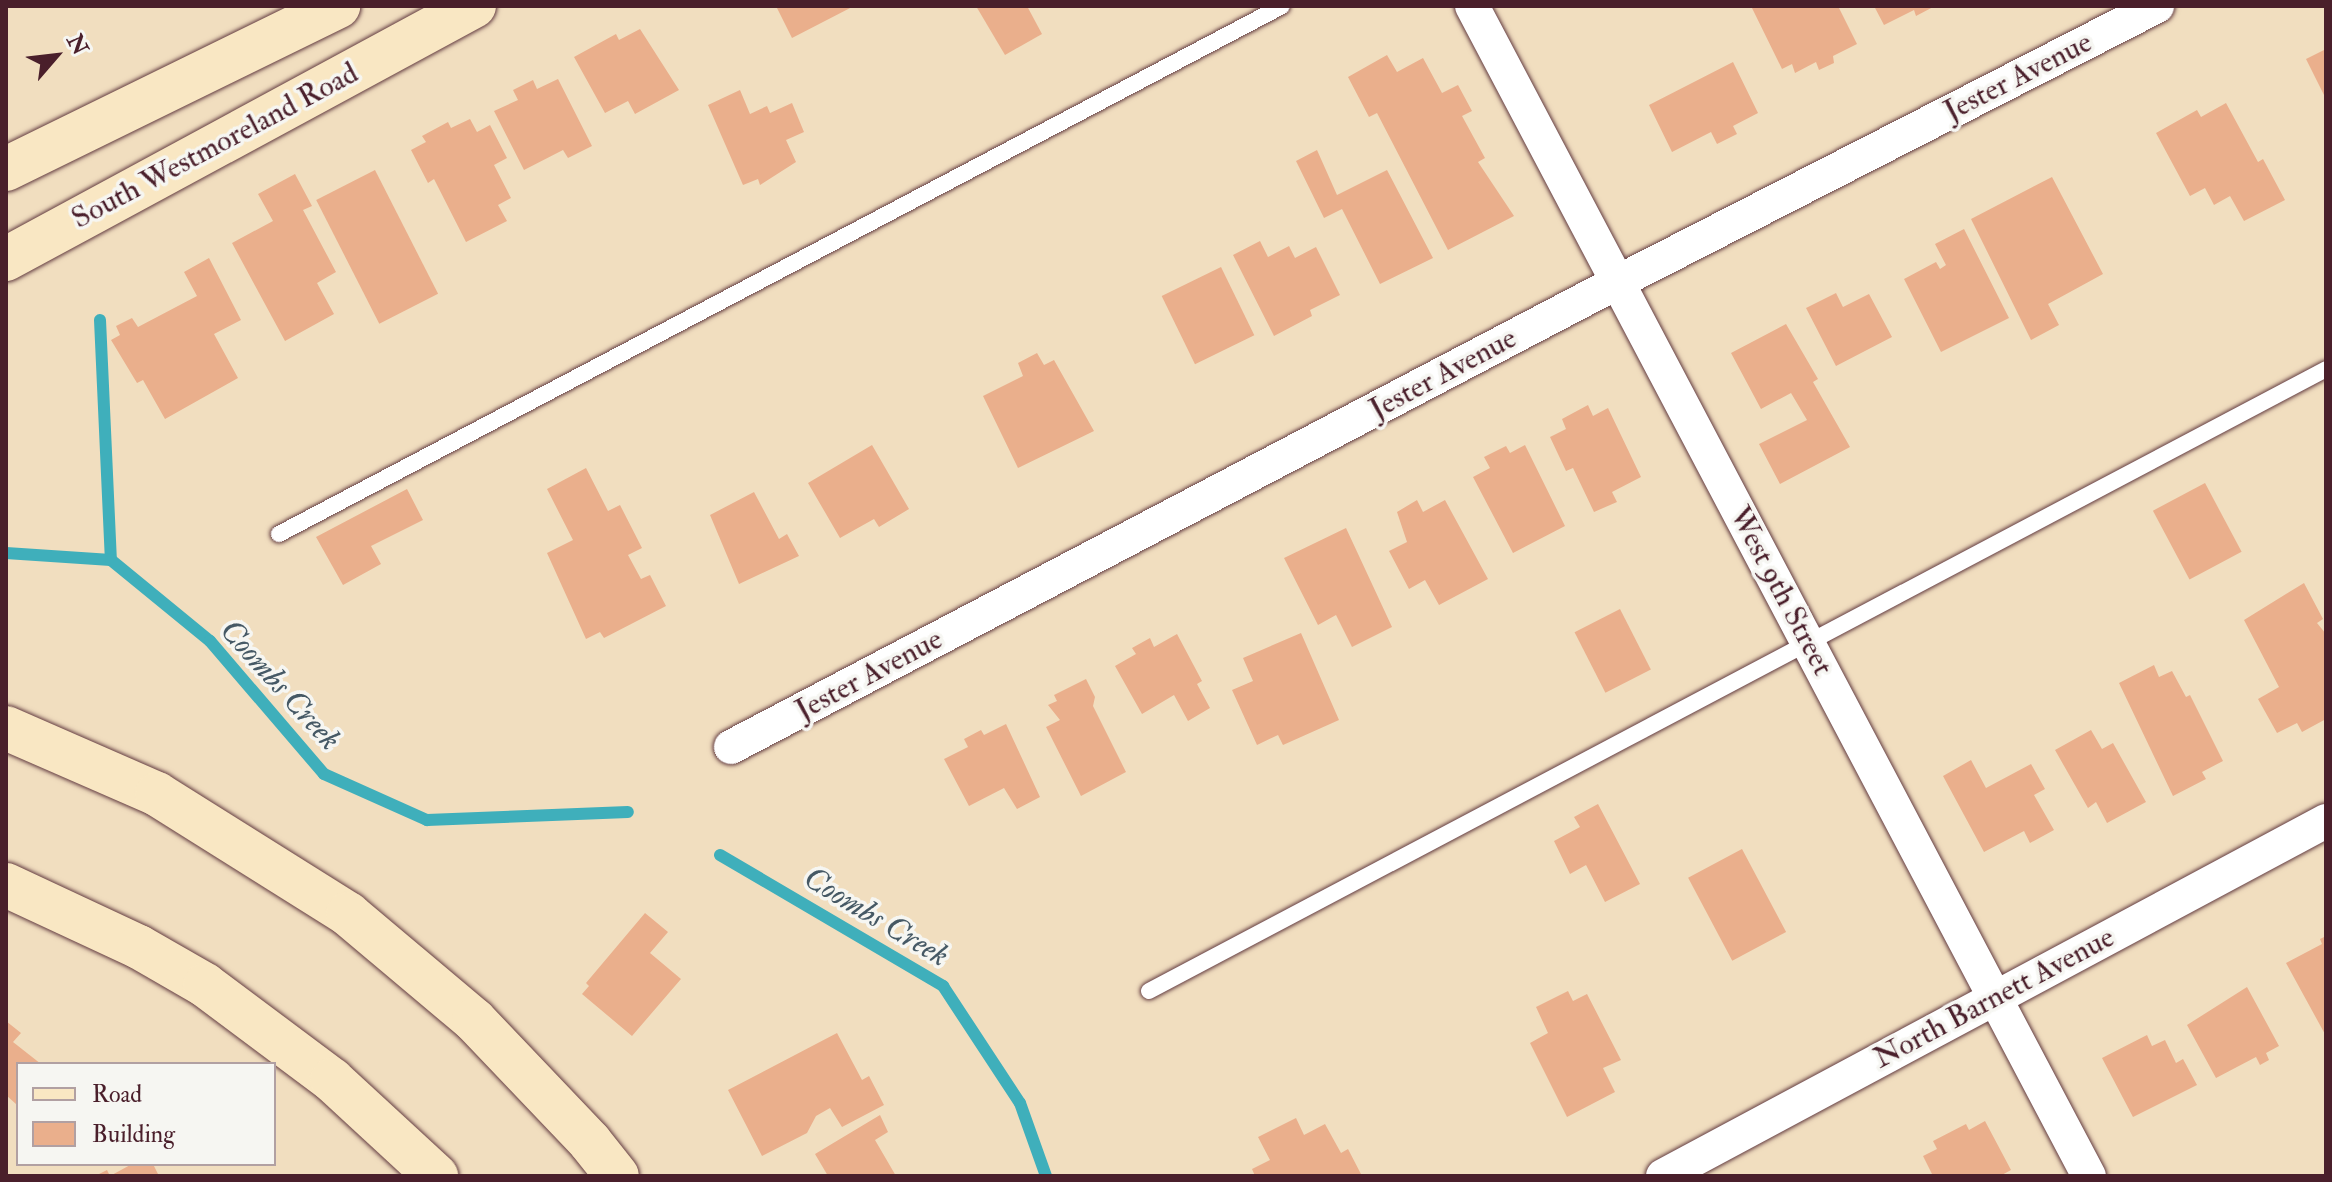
<!DOCTYPE html>
<style>
body{margin:0}
#map{position:relative;width:2332px;height:1182px;overflow:hidden;background:#f1debf;font-family:"IM FELL Double Pica",serif}
div>[style]{position:absolute}
.stream>*{height:12px;margin:-6px;padding:0 6px;transform-origin:6px;border-radius:6px;background:#3fafbb}
.building>*{inset:0;background:#eaaf8c;transform-origin:0 0}
.roads{filter:drop-shadow(0 0 2px #633c41) drop-shadow(0 0 2px #633c41)}
.service>*{height:16px;margin:-8px;padding:0 8px;transform-origin:8px;border-radius:8px;background:#fff}
.minor>*{height:34px;margin:-17px;padding:0 17px;transform-origin:17px;border-radius:17px;background:#fff}
.secondary>*{height:44px;margin:-22px;padding:0 22px;transform-origin:22px;border-radius:22px;background:#f9e7c3}
span{translate:-50% -50%;white-space:nowrap;text-align:center;line-height:1.15;-webkit-text-stroke:7px #f6f6f2;paint-order:stroke}
.street-label{font-size:30px;color:#4a1f2b}
.water-label{font-size:32px;color:#465965;font-style:italic}
.frame{position:absolute;inset:0;border:8px solid #4a1f2b;pointer-events:none}
.legend{position:absolute;left:16px;top:1062px;width:260px;height:104px;box-sizing:border-box;background:#f6f6f2;border:2px solid #b1a0a2;margin:0;padding:10px 14px;list-style:none;font-size:24px;color:#4a1f2b}
.legend li{display:flex;align-items:center;gap:16px;height:40px}
.legend b{width:40px;border:2px solid #b1a0a2}
.north{position:absolute;left:16px;top:16px;width:80px;height:80px;-webkit-text-stroke:6px #f6f6f2;paint-order:stroke;rotate:62deg;font-size:22px;font-weight:700;line-height:32px;text-align:center;color:#4a1f2b}
.north::after{content:'';display:block;margin:auto;width:28px;height:36px;background:#4a1f2b;clip-path:polygon(50% 0,100% 100%,50% 72%,0 100%)}
</style>
<div id="map">
<div class="stream">
<div style="left:100px;top:320px;width:240px;rotate:87.4deg"></div>
<div style="left:6px;top:553px;width:105px;rotate:3.8deg"></div>
<div style="left:111px;top:560px;width:128px;rotate:39.3deg"></div>
<div style="left:210px;top:641px;width:175px;rotate:49.4deg"></div>
<div style="left:324px;top:774px;width:113px;rotate:24.1deg"></div>
<div style="left:427px;top:820px;width:201px;rotate:-2.3deg"></div>
<div style="left:720px;top:855px;width:259px;rotate:30.4deg"></div>
<div style="left:943px;top:986px;width:140px;rotate:56.7deg"></div>
<div style="left:1020px;top:1103px;width:77px;rotate:70.4deg"></div>
</div>
<div class="building">
<div style="clip-path:polygon(776px 6px,854px 6px,792px 38px)"></div>
<div style="clip-path:polygon(976px 6px,1027px 6px,1042px 34px,1005px 55px)"></div>
<div style="clip-path:polygon(1751px 6px,1838px 6px,1857px 44px,1833px 56px,1834px 63px,1819px 70px,1816px 62px,1795px 73px,1792px 64px,1782px 69px)"></div>
<div style="clip-path:polygon(1874px 6px,1935px 6px,1916px 16px,1914px 10px,1884px 25px)"></div>
<div style="clip-path:polygon(640px 29px,679px 90px,635px 114px,628px 101px,605px 113px,574px 57px,616px 34px,619px 40px)"></div>
<div style="clip-path:polygon(2326px 49px,2326px 99px,2306px 59px)"></div>
<div style="clip-path:polygon(1387px 55px,1397px 72px,1423px 58px,1442px 93px,1458px 85px,1472px 111px,1462px 116px,1485px 158px,1478px 162px,1514px 216px,1448px 250px,1377px 113px,1369px 117px,1348px 77px)"></div>
<div style="clip-path:polygon(1733px 62px,1758px 113px,1733px 126px,1737px 134px,1717px 144px,1711px 132px,1672px 152px,1649px 105px)"></div>
<div style="clip-path:polygon(558px 79px,592px 146px,568px 158px,563px 150px,524px 170px,494px 111px,518px 100px,513px 90px,533px 80px,537px 89px)"></div>
<div style="clip-path:polygon(740px 90px,750px 114px,767px 106px,770px 113px,792px 103px,804px 132px,786px 140px,796px 162px,760px 185px,758px 179px,743px 185px,708px 105px)"></div>
<div style="clip-path:polygon(2226px 103px,2258px 162px,2263px 159px,2285px 200px,2244px 221px,2230px 196px,2214px 205px,2205px 188px,2190px 196px,2156px 133px,2197px 110px,2201px 117px)"></div>
<div style="clip-path:polygon(470px 119px,477px 132px,490px 125px,507px 158px,494px 165px,511px 198px,498px 205px,507px 221px,466px 242px,434px 179px,428px 183px,411px 150px,426px 142px,422px 136px,448px 122px,451px 128px)"></div>
<div style="clip-path:polygon(1317px 150px,1337px 195px,1387px 170px,1433px 258px,1380px 284px,1342px 209px,1324px 218px,1296px 161px)"></div>
<div style="left:375px;top:170px;width:139px;height:66px;rotate:63deg"></div>
<div style="clip-path:polygon(295px 174px,312px 206px,303px 210px,336px 272px,317px 283px,334px 314px,285px 341px,232px 243px,273px 221px,258px 194px)"></div>
<div style="clip-path:polygon(2052px 177px,2103px 274px,2048px 304px,2059px 325px,2031px 340px,1971px 219px)"></div>
<div style="clip-path:polygon(1964px 229px,2009px 318px,1941px 352px,1904px 279px,1936px 262px,1940px 269px,1946px 265px,1935px 244px)"></div>
<div style="clip-path:polygon(1260px 241px,1268px 257px,1289px 246px,1295px 258px,1316px 247px,1340px 295px,1310px 310px,1312px 316px,1274px 336px,1233px 255px)"></div>
<div style="clip-path:polygon(209px 258px,241px 320px,214px 334px,238px 378px,165px 419px,143px 380px,137px 383px,111px 340px,120px 335px,116px 326px,132px 318px,138px 327px,197px 296px,184px 272px)"></div>
<div style="left:1221px;top:267px;width:76px;height:66px;rotate:64deg"></div>
<div style="clip-path:polygon(1836px 293px,1843px 307px,1869px 294px,1892px 337px,1836px 366px,1806px 308px)"></div>
<div style="clip-path:polygon(1786px 324px,1818px 379px,1813px 382px,1850px 447px,1780px 484px,1759px 444px,1807px 420px,1791px 393px,1761px 409px,1731px 353px)"></div>
<div style="clip-path:polygon(1037px 353px,1044px 365px,1054px 360px,1094px 431px,1018px 468px,983px 396px,1023px 376px,1018px 363px)"></div>
<div style="clip-path:polygon(1588px 405px,1593px 416px,1608px 408px,1641px 477px,1612px 492px,1617px 502px,1594px 512px,1573px 468px,1566px 471px,1550px 437px,1566px 429px,1562px 419px)"></div>
<div style="clip-path:polygon(872px 445px,909px 509px,879px 527px,874px 519px,840px 538px,808px 483px)"></div>
<div style="clip-path:polygon(1525px 445px,1565px 526px,1513px 553px,1473px 477px,1490px 468px,1484px 457px,1506px 446px,1510px 453px)"></div>
<div style="clip-path:polygon(586px 468px,608px 511px,620px 505px,642px 548px,628px 555px,641px 579px,650px 575px,666px 606px,604px 638px,600px 632px,586px 639px,547px 553px,573px 540px,547px 489px)"></div>
<div style="left:2205px;top:483px;width:78px;height:59px;rotate:62deg"></div>
<div style="clip-path:polygon(407px 489px,423px 520px,371px 546px,381px 564px,343px 585px,316px 537px)"></div>
<div style="clip-path:polygon(754px 492px,779px 539px,787px 534px,799px 556px,739px 584px,710px 515px)"></div>
<div style="clip-path:polygon(1417px 500px,1423px 512px,1445px 500px,1488px 579px,1439px 605px,1425px 580px,1409px 589px,1389px 551px,1407px 542px,1397px 512px)"></div>
<div style="clip-path:polygon(1346px 528px,1392px 627px,1352px 647px,1336px 615px,1318px 625px,1284px 558px)"></div>
<div style="clip-path:polygon(2304px 583px,2323px 619px,2317px 623px,2326px 634px,2326px 719px,2302px 732px,2297px 723px,2277px 733px,2258px 699px,2279px 687px,2244px 620px)"></div>
<div style="left:1620px;top:609px;width:68px;height:51px;rotate:63deg"></div>
<div style="clip-path:polygon(1301px 633px,1339px 720px,1283px 745px,1278px 735px,1257px 745px,1232px 690px,1253px 681px,1243px 658px)"></div>
<div style="clip-path:polygon(1177px 634px,1202px 681px,1197px 684px,1210px 708px,1188px 721px,1174px 695px,1142px 714px,1115px 666px,1136px 654px,1132px 648px,1150px 638px,1154px 647px)"></div>
<div style="clip-path:polygon(2154px 665px,2159px 677px,2172px 671px,2186px 697px,2190px 695px,2223px 761px,2202px 772px,2206px 779px,2173px 796px,2119px 683px)"></div>
<div style="clip-path:polygon(1086px 679px,1095px 697px,1093px 706px,1126px 772px,1081px 796px,1046px 727px,1060px 720px,1048px 705px,1057px 701px,1054px 695px)"></div>
<div style="clip-path:polygon(1006px 724px,1040px 797px,1017px 809px,1004px 788px,969px 806px,944px 759px,968px 747px,964px 739px,981px 730px,984px 735px)"></div>
<div style="clip-path:polygon(2091px 730px,2102px 749px,2113px 743px,2146px 802px,2107px 823px,2096px 802px,2088px 808px,2055px 750px)"></div>
<div style="clip-path:polygon(1971px 760px,1986px 788px,2031px 764px,2045px 789px,2034px 795px,2054px 830px,2030px 843px,2024px 831px,1984px 852px,1943px 776px)"></div>
<div style="clip-path:polygon(1598px 804px,1640px 884px,1605px 902px,1586px 865px,1570px 874px,1554px 841px,1580px 827px,1574px 817px)"></div>
<div style="left:1742px;top:849px;width:94px;height:61px;rotate:62deg"></div>
<div style="clip-path:polygon(645px 913px,668px 932px,650px 953px,681px 979px,632px 1036px,582px 994px,589px 986px,586px 983px)"></div>
<div style="clip-path:polygon(2326px 936px,2326px 1036px,2286px 963px,2322px 944px,2320px 939px)"></div>
<div style="clip-path:polygon(2247px 987px,2279px 1046px,2266px 1053px,2269px 1060px,2260px 1065px,2256px 1057px,2216px 1078px,2187px 1025px)"></div>
<div style="clip-path:polygon(1568px 991px,1573px 1001px,1587px 994px,1621px 1060px,1603px 1068px,1615px 1092px,1567px 1117px,1530px 1043px,1548px 1033px,1536px 1007px)"></div>
<div style="clip-path:polygon(6px 1021px,21px 1033px,13px 1042px,41px 1064px,18px 1064px,16px 1104px,6px 1095px)"></div>
<div style="clip-path:polygon(837px 1033px,862px 1080px,869px 1076px,884px 1105px,842px 1127px,830px 1108px,816px 1116px,807px 1133px,762px 1156px,728px 1090px)"></div>
<div style="clip-path:polygon(2147px 1035px,2152px 1046px,2165px 1040px,2176px 1063px,2183px 1059px,2197px 1085px,2133px 1117px,2102px 1058px)"></div>
<div style="clip-path:polygon(880px 1115px,888px 1132px,875px 1140px,896px 1176px,828px 1176px,815px 1154px)"></div>
<div style="clip-path:polygon(1296px 1118px,1304px 1135px,1325px 1124px,1341px 1153px,1348px 1149px,1362px 1176px,1255px 1176px,1252px 1169px,1270px 1160px,1258px 1137px)"></div>
<div style="clip-path:polygon(1985px 1121px,2011px 1170px,2000px 1176px,1933px 1176px,1923px 1156px,1937px 1149px,1933px 1141px,1966px 1124px,1969px 1130px)"></div>
<div style="clip-path:polygon(132px 1164px,153px 1164px,159px 1176px,95px 1176px,107px 1170px,110px 1176px)"></div>
</div>
<div class="roads">
<div class="service">
<div style="left:279px;top:534px;width:1133px;rotate:-27.76deg"></div>
<div style="left:1149px;top:991px;width:1331px;rotate:-27.85deg"></div>
</div>
<div class="minor">
<div style="left:1472px;top:6px;width:1323px;rotate:62.2deg"></div>
<div style="left:731px;top:747px;width:999px;rotate:-27.67deg"></div>
<div style="left:1616px;top:283px;width:608px;rotate:-27.11deg"></div>
<div style="left:1663px;top:1176px;width:752px;rotate:-28.17deg"></div>
</div>
<div class="secondary">
<div style="left:6px;top:169px;width:370px;rotate:-26.1deg"></div>
<div style="left:6px;top:259px;width:532px;rotate:-28.4deg"></div>
<div style="left:6px;top:728px;width:165px;rotate:23.6deg"></div>
<div style="left:157px;top:794px;width:226px;rotate:32.1deg"></div>
<div style="left:348px;top:914px;width:165px;rotate:40.1deg"></div>
<div style="left:474px;top:1020px;width:168px;rotate:46.4deg"></div>
<div style="left:590px;top:1142px;width:43px;rotate:51.5deg"></div>
<div style="left:6px;top:885px;width:147px;rotate:25deg"></div>
<div style="left:139px;top:947px;width:76px;rotate:29.9deg"></div>
<div style="left:205px;top:985px;width:159px;rotate:36.8deg"></div>
<div style="left:332px;top:1080px;width:142px;rotate:42.7deg"></div>
</div>
</div>
<div class="street-label">
<span style="left:2018px;top:77px;rotate:-27deg">Jester Avenue</span>
<span style="left:215px;top:146px;rotate:-28deg">South Westmoreland Road</span>
<span style="left:1443px;top:374px;rotate:-28deg">Jester Avenue</span>
<span style="left:1781px;top:591px;rotate:62deg">West 9th Street</span>
<span style="left:869px;top:675px;rotate:-28deg">Jester Avenue</span>
<span style="left:1994px;top:998px;rotate:-28deg">North Barnett Avenue</span>
</div>
<div class="water-label">
<span style="left:280px;top:685px;rotate:48deg">Coombs Creek</span>
<span style="left:876px;top:917px;rotate:31deg">Coombs Creek</span>
</div>
<div class="frame"></div>
<ul class="legend">
<li><b style="height:10px;background:#f9e7c3"></b>Road</li>
<li><b style="height:22px;background:#eaaf8c"></b>Building</li>
</ul>
<div class="north">N</div>
</div>
